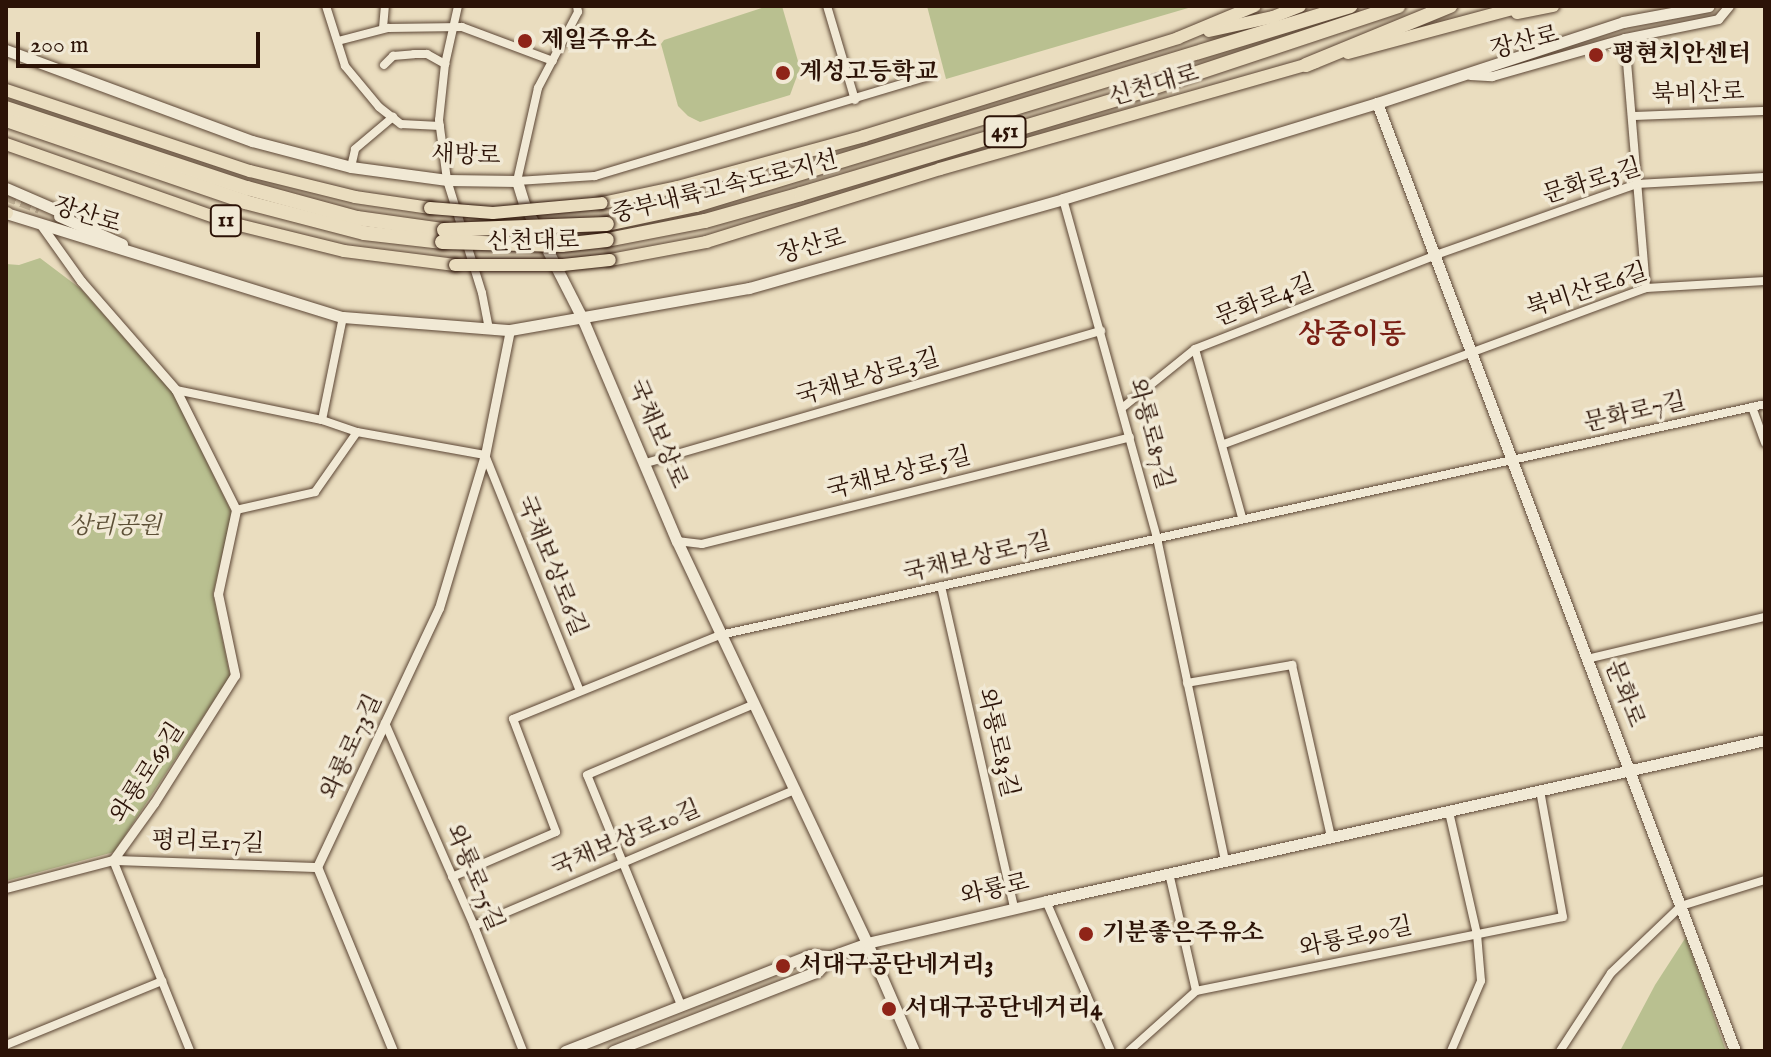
<!DOCTYPE html>
<meta charset="utf-8">
<style>
body{margin:0}
#map{position:relative;width:1771px;height:1057px;overflow:hidden;background:#eaddbf;font-family:"IM FELL English","Noto Serif KR",serif}
div>[style]{position:absolute}
.green>*{inset:0;background:#b9c090}
.secondary-tunnel>*{height:11px;margin-top:-5.5px;transform-origin:0;background:repeating-linear-gradient(90deg,#c4b59a 0 11px,transparent 0 16.5px)}
.roads{filter:drop-shadow(0 0 2px #5c4635) drop-shadow(0 0 2px #5c4635)}
.minor>*{height:8px;margin:-4px;padding:0 4px;transform-origin:4px;border-radius:4px;background:#f1e9d5}
.tertiary>*{height:9px;margin:-4.5px;padding:0 4.5px;transform-origin:4.5px;border-radius:4.5px;background:#f1e9d5}
.secondary>*{height:11px;margin:-5.5px;padding:0 5.5px;transform-origin:5.5px;border-radius:5.5px;background:#f1e9d5}
.trunk>*{height:12px;margin:-6px;padding:0 6px;transform-origin:6px;border-radius:6px;background:#eaddbf}
.motorway>*{height:14px;margin:-7px;padding:0 7px;transform-origin:7px;border-radius:7px;background:#eaddbf}
.bridges{filter:drop-shadow(0 0 2px #2c1307) drop-shadow(0 0 2px #2c1307)}
.trunk-bridge>*{height:12px;margin:-6px;padding:0 6px;transform-origin:6px;border-radius:6px;background:#eaddbf}
.motorway-bridge>*{height:14px;margin:-7px;padding:0 7px;transform-origin:7px;border-radius:7px;background:#eaddbf}
.dots>*{width:22px;height:22px;translate:-50% -50%;box-sizing:border-box;border:4px solid #f1e9d5;border-radius:50%}
span{translate:-50% -50%;white-space:nowrap;text-align:center;line-height:1.15;-webkit-text-stroke:7px #f1e9d5;paint-order:stroke}
.shield-label span{padding:2px 6px;background:#f1e9d5;border:2px solid;border-radius:6px;-webkit-text-stroke-width:0}
.shield-label{font-size:22px;color:#2c1307;font-weight:700}
.poi-label{font-size:24px;color:#2c1307;font-weight:700}
.left{translate:0 -50%;text-align:left}
.street-label{font-size:24px;color:#2c1307}
.park-label{font-size:24px;color:#5d5037;font-style:italic}
.quarter-label{font-size:28px;color:#7a1f14;font-weight:700}
.frame{position:absolute;inset:0;border:8px solid #2c1307;pointer-events:none}
.scale{position:absolute;left:16px;top:32px;width:244px;height:36px;box-sizing:border-box;border:4px solid #2c1307;border-top:0;padding-left:10px;font-size:24px;line-height:28px;white-space:nowrap;color:#2c1307;-webkit-text-stroke:6px #f1e9d5;paint-order:stroke}
</style>
<div id="map">
<div class="green">
<div style="clip-path:polygon(768px 6px,782px 6px,800px 68px,790px 95px,700px 122px,688px 116px,678px 106px,661px 44px,664px 40px)"></div>
<div style="clip-path:polygon(927px 6px,1195px 6px,946px 79px)"></div>
<div style="clip-path:polygon(40px 258px,81px 289px,172px 392px,232px 513px,213px 594px,230px 676px,114px 852px,6px 881px,6px 264px,19px 265px)"></div>
<div style="clip-path:polygon(1686px 937px,1726px 1051px,1620px 1051px,1655px 985px)"></div>
</div>
<div class="secondary-tunnel">
<div style="left:6px;top:195px;width:36px;rotate:21deg"></div>
</div>
<div class="roads">
<div class="minor">
<div style="left:326px;top:6px;width:63px;rotate:72.4deg"></div>
<div style="left:345px;top:66px;width:53px;rotate:50.3deg"></div>
<div style="left:379px;top:107px;width:28px;rotate:38deg"></div>
<div style="left:401px;top:124px;width:39px;rotate:3deg"></div>
<div style="left:458px;top:6px;width:59px;rotate:102.6deg"></div>
<div style="left:445px;top:64px;width:56px;rotate:96.1deg"></div>
<div style="left:439px;top:120px;width:61px;rotate:82.4deg"></div>
<div style="left:447px;top:180px;width:118px;rotate:72.8deg"></div>
<div style="left:482px;top:293px;width:37px;rotate:79deg"></div>
<div style="left:577px;top:6px;width:6px;rotate:81deg"></div>
<div style="left:578px;top:12px;width:86px;rotate:117.8deg"></div>
<div style="left:538px;top:88px;width:95px;rotate:102.7deg"></div>
<div style="left:517px;top:181px;width:78px;rotate:-3.7deg"></div>
<div style="left:595px;top:176px;width:349px;rotate:-16.7deg"></div>
<div style="left:827px;top:6px;width:98px;rotate:73.4deg"></div>
<div style="left:383px;top:28px;width:22px;rotate:-85deg"></div>
<div style="left:1625px;top:38px;width:251px;rotate:85.2deg"></div>
<div style="left:338px;top:41px;width:52px;rotate:-14.6deg"></div>
<div style="left:388px;top:28px;width:74px;rotate:-0.8deg"></div>
<div style="left:462px;top:27px;width:97px;rotate:20.5deg"></div>
<div style="left:384px;top:65px;width:13px;rotate:-45deg"></div>
<div style="left:393px;top:56px;width:21px;rotate:-5deg"></div>
<div style="left:414px;top:54px;width:13px"></div>
<div style="left:427px;top:54px;width:21px;rotate:29deg"></div>
<div style="left:1632px;top:116px;width:133px;rotate:-2.2deg"></div>
<div style="left:351px;top:167px;width:18px;rotate:-77deg"></div>
<div style="left:355px;top:149px;width:50px;rotate:-40.1deg"></div>
<div style="left:1063px;top:199px;width:352px;rotate:74.5deg"></div>
<div style="left:1157px;top:538px;width:330px;rotate:78.1deg"></div>
<div style="left:1195px;top:349px;width:174px;rotate:74.4deg"></div>
<div style="left:176px;top:390px;width:149px;rotate:11.6deg"></div>
<div style="left:322px;top:420px;width:37px;rotate:19deg"></div>
<div style="left:357px;top:432px;width:130px;rotate:10.2deg"></div>
<div style="left:485px;top:455px;width:254px;rotate:68.1deg"></div>
<div style="left:1752px;top:407px;width:38px;rotate:70deg"></div>
<div style="left:1122px;top:408px;width:94px;rotate:-38.9deg"></div>
<div style="left:1195px;top:349px;width:259px;rotate:-21.3deg"></div>
<div style="left:1436px;top:255px;width:212px;rotate:-19.5deg"></div>
<div style="left:1636px;top:184px;width:129px;rotate:-3.1deg"></div>
<div style="left:322px;top:420px;width:105px;rotate:-78.5deg"></div>
<div style="left:1224px;top:444px;width:450px;rotate:-20.3deg"></div>
<div style="left:1646px;top:288px;width:119px;rotate:-3.4deg"></div>
<div style="left:646px;top:463px;width:474px;rotate:-16.2deg"></div>
<div style="left:236px;top:510px;width:81px;rotate:-12.8deg"></div>
<div style="left:315px;top:492px;width:73px;rotate:-55deg"></div>
<div style="left:677px;top:541px;width:25px;rotate:7deg"></div>
<div style="left:702px;top:544px;width:441px;rotate:-14deg"></div>
<div style="left:941px;top:586px;width:330px;rotate:77.2deg"></div>
<div style="left:1587px;top:659px;width:183px;rotate:-13.3deg"></div>
<div style="left:1187px;top:683px;width:107px;rotate:-9.7deg"></div>
<div style="left:1292px;top:665px;width:176px;rotate:77.2deg"></div>
<div style="left:385px;top:723px;width:222px;rotate:66.3deg"></div>
<div style="left:474px;top:926px;width:134px;rotate:68.6deg"></div>
<div style="left:1449px;top:812px;width:125px;rotate:77.1deg"></div>
<div style="left:1477px;top:934px;width:47px;rotate:85.1deg"></div>
<div style="left:1481px;top:981px;width:76px;rotate:113.2deg"></div>
<div style="left:113px;top:860px;width:206px;rotate:68deg"></div>
<div style="left:1169px;top:873px;width:121px;rotate:77.1deg"></div>
<div style="left:452px;top:877px;width:113px;rotate:-23.4deg"></div>
<div style="left:556px;top:832px;width:121px;rotate:-110.8deg"></div>
<div style="left:513px;top:719px;width:223px;rotate:-22.1deg"></div>
<div style="left:720px;top:635px;width:1070px;rotate:-12.46deg"></div>
<div style="left:1046px;top:901px;width:163px;rotate:66.6deg"></div>
<div style="left:474px;top:926px;width:348px;rotate:-23deg"></div>
<div style="left:681px;top:1005px;width:248px;rotate:-112.2deg"></div>
<div style="left:587px;top:775px;width:179px;rotate:-23deg"></div>
<div style="left:6px;top:1045px;width:169px;rotate:-22.3deg"></div>
<div style="left:1129px;top:1051px;width:90px;rotate:-41.8deg"></div>
<div style="left:1196px;top:991px;width:374px;rotate:-11.4deg"></div>
<div style="left:1563px;top:917px;width:128px;rotate:-100.3deg"></div>
<div style="left:1560px;top:1051px;width:93px;rotate:-56.8deg"></div>
<div style="left:1611px;top:973px;width:97px;rotate:-43.7deg"></div>
<div style="left:1681px;top:906px;width:88px;rotate:-17.2deg"></div>
</div>
<div class="tertiary">
<div style="left:1470px;top:75px;width:22px;rotate:3deg"></div>
<div style="left:1492px;top:76px;width:138px;rotate:-15.9deg"></div>
<div style="left:1625px;top:38px;width:95px;rotate:-11.5deg"></div>
<div style="left:1718px;top:19px;width:17px;rotate:-50deg"></div>
<div style="left:41px;top:225px;width:69px;rotate:54.5deg"></div>
<div style="left:81px;top:281px;width:145px;rotate:48.9deg"></div>
<div style="left:176px;top:390px;width:134px;rotate:63.4deg"></div>
<div style="left:236px;top:510px;width:86px;rotate:102.1deg"></div>
<div style="left:218px;top:594px;width:83px;rotate:78.1deg"></div>
<div style="left:235px;top:675px;width:151px;rotate:122.3deg"></div>
<div style="left:154px;top:803px;width:70px;rotate:125.7deg"></div>
<div style="left:6px;top:888px;width:111px;rotate:-14.7deg"></div>
<div style="left:113px;top:860px;width:204px;rotate:2deg"></div>
<div style="left:393px;top:1051px;width:199px;rotate:-112.4deg"></div>
<div style="left:317px;top:867px;width:286px;rotate:-64.8deg"></div>
<div style="left:439px;top:608px;width:160px;rotate:-73.3deg"></div>
<div style="left:485px;top:455px;width:127px;rotate:-78.7deg"></div>
</div>
<div class="secondary">
<div style="left:6px;top:50px;width:262px;rotate:20.3deg"></div>
<div style="left:252px;top:141px;width:102px;rotate:14.7deg"></div>
<div style="left:351px;top:167px;width:97px;rotate:7.7deg"></div>
<div style="left:447px;top:180px;width:70px;rotate:0.8deg"></div>
<div style="left:517px;top:181px;width:24px;rotate:73deg"></div>
<div style="left:524px;top:204px;width:130px;rotate:63deg"></div>
<div style="left:583px;top:320px;width:240px;rotate:67deg"></div>
<div style="left:677px;top:541px;width:445px;rotate:64.7deg"></div>
<div style="left:867px;top:943px;width:118px;rotate:66.5deg"></div>
<div style="left:1377px;top:103px;width:1013px;rotate:69.31deg"></div>
<div style="left:6px;top:188px;width:68px;rotate:23.5deg"></div>
<div style="left:6px;top:213px;width:353px;rotate:17.2deg"></div>
<div style="left:343px;top:317px;width:168px;rotate:4.5deg"></div>
<div style="left:510px;top:330px;width:243px;rotate:-10deg"></div>
<div style="left:749px;top:288px;width:326px;rotate:-15.8deg"></div>
<div style="left:1063px;top:199px;width:328px;rotate:-17deg"></div>
<div style="left:1377px;top:103px;width:259px;rotate:-18.2deg"></div>
<div style="left:1623px;top:22px;width:87px;rotate:-10.5deg"></div>
<div style="left:59px;top:216px;width:69px;rotate:24deg"></div>
<div style="left:565px;top:1051px;width:263px;rotate:-21.4deg"></div>
<div style="left:810px;top:955px;width:22px;rotate:3deg"></div>
<div style="left:832px;top:956px;width:37px;rotate:-20deg"></div>
<div style="left:867px;top:943px;width:184px;rotate:-13.2deg"></div>
<div style="left:1046px;top:901px;width:737px;rotate:-12.62deg"></div>
<div style="left:613px;top:1051px;width:220px;rotate:-21.3deg"></div>
<div style="left:818px;top:971px;width:21px;rotate:-47deg"></div>
</div>
<div class="trunk">
<div style="left:1517px;top:13px;width:37px;rotate:-11deg"></div>
<div style="left:1209px;top:31px;width:66px;rotate:-12.3deg"></div>
<div style="left:1273px;top:17px;width:29px;rotate:-22deg"></div>
<div style="left:1348px;top:53px;width:182px;rotate:-15deg"></div>
<div style="left:6px;top:90px;width:257px;rotate:18.4deg"></div>
<div style="left:250px;top:171px;width:108px;rotate:13.9deg"></div>
<div style="left:355px;top:197px;width:76px;rotate:8.3deg"></div>
<div style="left:6px;top:144px;width:243px;rotate:19.3deg"></div>
<div style="left:235px;top:224px;width:112px;rotate:13.9deg"></div>
<div style="left:344px;top:251px;width:112px;rotate:7.2deg"></div>
<div style="left:602px;top:203px;width:78px;rotate:-11.9deg"></div>
<div style="left:678px;top:187px;width:193px;rotate:-15.3deg"></div>
<div style="left:864px;top:136px;width:329px;rotate:-17.3deg"></div>
<div style="left:1178px;top:38px;width:83px;rotate:-22.6deg"></div>
<div style="left:6px;top:213px;width:1px"></div>
<div style="left:610px;top:260px;width:98px;rotate:-10.6deg"></div>
<div style="left:706px;top:242px;width:245px;rotate:-17.3deg"></div>
<div style="left:940px;top:169px;width:390px;rotate:-15.9deg"></div>
</div>
<div class="motorway">
<div style="left:1306px;top:65px;width:156px;rotate:-22.3deg"></div>
<div style="left:6px;top:108px;width:254px;rotate:18.4deg"></div>
<div style="left:247px;top:188px;width:114px;rotate:15.3deg"></div>
<div style="left:357px;top:218px;width:88px;rotate:7.9deg"></div>
<div style="left:6px;top:120px;width:253px;rotate:18.9deg"></div>
<div style="left:245px;top:202px;width:123px;rotate:14.6deg"></div>
<div style="left:364px;top:233px;width:79px;rotate:6.6deg"></div>
<div style="left:607px;top:224px;width:91px;rotate:-12.1deg"></div>
<div style="left:696px;top:205px;width:684px;rotate:-16.92deg"></div>
<div style="left:607px;top:240px;width:100px;rotate:-11deg"></div>
<div style="left:705px;top:221px;width:100px;rotate:-15.7deg"></div>
<div style="left:801px;top:194px;width:338px;rotate:-16.7deg"></div>
<div style="left:1125px;top:97px;width:288px;rotate:-18.4deg"></div>
</div>
</div>
<div class="bridges">
<div class="trunk-bridge">
<div style="left:430px;top:208px;width:63px;rotate:4.5deg"></div>
<div style="left:493px;top:213px;width:109px;rotate:-5.2deg"></div>
<div style="left:455px;top:265px;width:108px"></div>
<div style="left:563px;top:265px;width:47px;rotate:-6.1deg"></div>
</div>
<div class="motorway-bridge">
<div style="left:444px;top:230px;width:163px;rotate:-2.1deg"></div>
<div style="left:442px;top:242px;width:120px;rotate:1.4deg"></div>
<div style="left:562px;top:245px;width:45px;rotate:-6.3deg"></div>
</div>
</div>
<div class="dots">
<div style="left:525px;top:41px;background:#8f2418"></div>
<div style="left:1596px;top:55px;background:#8f2418"></div>
<div style="left:783px;top:73px;background:#8f2418"></div>
<div style="left:1086px;top:934px;background:#8f2418"></div>
<div style="left:783px;top:966px;background:#8f2418"></div>
<div style="left:889px;top:1009px;background:#8f2418"></div>
</div>
<div class="shield-label">
<span style="left:1005px;top:132px">451</span>
<span style="left:226px;top:221px">11</span>
</div>
<div class="poi-label">
<span class="left" style="left:541px;top:41px">제일주유소</span>
<span class="left" style="left:1612px;top:55px">평현치안센터</span>
<span class="left" style="left:799px;top:73px">계성고등학교</span>
<span class="left" style="left:1102px;top:934px">기분좋은주유소</span>
<span class="left" style="left:799px;top:966px">서대구공단네거리3</span>
<span class="left" style="left:905px;top:1009px">서대구공단네거리4</span>
</div>
<div class="street-label">
<span style="left:1525px;top:43px;rotate:-14deg">장산로</span>
<span style="left:1154px;top:86px;rotate:-16deg">신천대로</span>
<span style="left:1698px;top:94px;rotate:-2deg">북비산로</span>
<span style="left:466px;top:156px;rotate:2deg">새방로</span>
<span style="left:1592px;top:182px;rotate:-17deg">문화로3길</span>
<span style="left:725px;top:188px;rotate:-14deg">중부내륙고속도로지선</span>
<span style="left:87px;top:216px;rotate:17deg">장산로</span>
<span style="left:533px;top:242px;rotate:-1deg">신천대로</span>
<span style="left:812px;top:247px;rotate:-16deg">장산로</span>
<span style="left:1587px;top:291px;rotate:-18deg">북비산로6길</span>
<span style="left:1265px;top:301px;rotate:-21deg">문화로4길</span>
<span style="left:868px;top:378px;rotate:-16deg">국채보상로3길</span>
<span style="left:1635px;top:413px;rotate:-13deg">문화로7길</span>
<span style="left:657px;top:434px;rotate:67deg">국채보상로</span>
<span style="left:1150px;top:434px;rotate:75deg">와룡로87길</span>
<span style="left:899px;top:474px;rotate:-14deg">국채보상로5길</span>
<span style="left:977px;top:558px;rotate:-13deg">국채보상로7길</span>
<span style="left:551px;top:566px;rotate:68deg">국채보상로6길</span>
<span style="left:1624px;top:694px;rotate:69deg">문화로</span>
<span style="left:997px;top:743px;rotate:77deg">와룡로83길</span>
<span style="left:352px;top:747px;rotate:-65deg">와룡로73길</span>
<span style="left:148px;top:773px;rotate:-57deg">와룡로69길</span>
<span style="left:626px;top:839px;rotate:-23deg">국채보상로10길</span>
<span style="left:208px;top:843px;rotate:2deg">평리로17길</span>
<span style="left:474px;top:878px;rotate:67deg">와룡로75길</span>
<span style="left:995px;top:890px;rotate:-13deg">와룡로</span>
<span style="left:1356px;top:938px;rotate:-12deg">와룡로90길</span>
</div>
<div class="park-label">
<span style="left:115px;top:527px">상리공원</span>
</div>
<div class="quarter-label">
<span style="left:1352px;top:336px">상중이동</span>
</div>
<div class="frame"></div>
<div class="scale">200 m</div>
</div>
